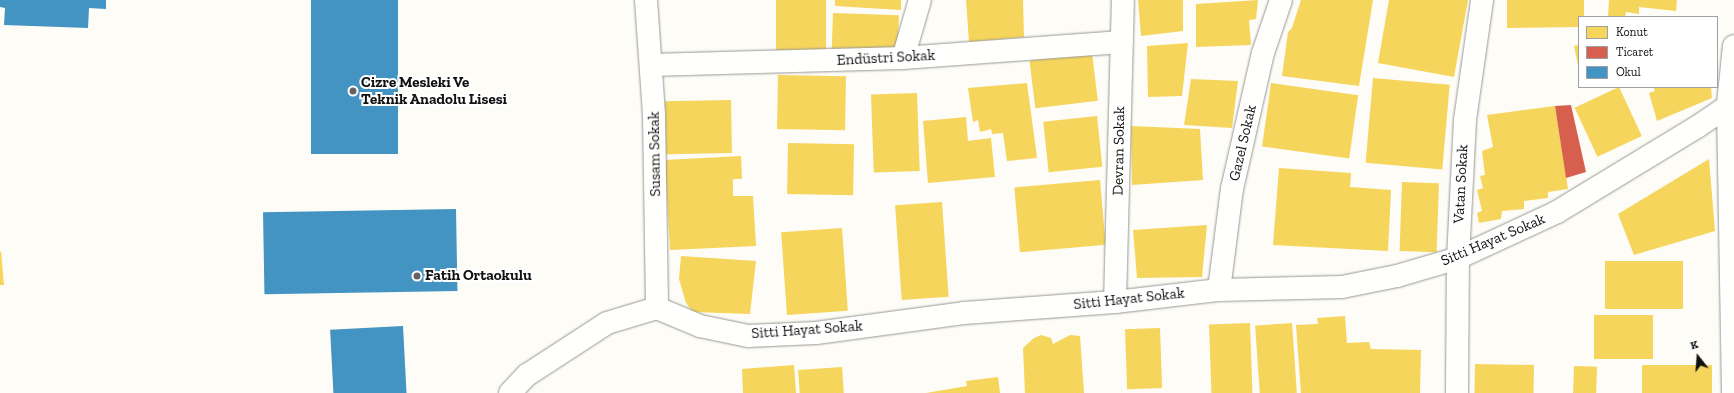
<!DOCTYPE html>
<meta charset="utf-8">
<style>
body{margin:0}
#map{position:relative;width:1734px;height:393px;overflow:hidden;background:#fdfcf7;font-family:"Zilla Slab",serif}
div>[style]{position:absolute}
.homes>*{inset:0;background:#f6d55c;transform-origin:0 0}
.shops>*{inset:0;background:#d6604d}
.schools>*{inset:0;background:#4393c3;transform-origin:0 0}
.roads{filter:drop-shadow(0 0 1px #979795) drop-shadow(0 0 1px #979795)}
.minor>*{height:22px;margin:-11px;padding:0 11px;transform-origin:11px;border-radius:11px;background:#fffffe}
.dots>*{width:11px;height:11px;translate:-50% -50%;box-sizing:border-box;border:2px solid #fff;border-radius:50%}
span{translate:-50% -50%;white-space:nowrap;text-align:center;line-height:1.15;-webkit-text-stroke:4px #fff;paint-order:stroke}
.street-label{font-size:15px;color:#111}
.poi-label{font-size:15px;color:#111;font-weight:700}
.left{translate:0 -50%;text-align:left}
.legend{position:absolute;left:1578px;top:16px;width:140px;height:72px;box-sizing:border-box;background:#fff;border:1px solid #a0a0a0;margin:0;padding:5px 7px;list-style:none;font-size:12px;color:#111}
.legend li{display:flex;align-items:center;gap:8px;height:20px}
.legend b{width:20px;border:1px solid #a0a0a0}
.north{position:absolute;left:1678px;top:337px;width:40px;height:40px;-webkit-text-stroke:3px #fff;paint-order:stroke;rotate:343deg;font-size:11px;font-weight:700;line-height:16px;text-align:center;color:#111}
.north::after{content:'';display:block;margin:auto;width:14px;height:18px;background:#111;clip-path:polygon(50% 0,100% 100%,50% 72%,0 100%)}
</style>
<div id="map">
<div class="homes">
<div style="left:776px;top:0;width:50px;height:53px"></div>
<div style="clip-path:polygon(835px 0,901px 0,901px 10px,835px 6px)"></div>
<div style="clip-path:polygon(966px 0,1023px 0,1024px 37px,969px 42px)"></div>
<div style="clip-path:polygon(1138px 0,1183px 0,1183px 31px,1141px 36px)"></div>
<div style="clip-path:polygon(1258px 0,1256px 19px,1249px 20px,1251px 45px,1196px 47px,1196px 4px)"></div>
<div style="clip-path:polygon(1301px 0,1373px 0,1359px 86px,1282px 76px,1288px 32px,1292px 28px)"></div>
<div style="clip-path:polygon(1389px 0,1468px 0,1454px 77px,1378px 63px)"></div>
<div style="clip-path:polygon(1507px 0,1584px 0,1584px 17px,1579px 17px,1579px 27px,1507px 28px)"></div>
<div style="clip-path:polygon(1609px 0,1677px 0,1676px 11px,1639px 7px,1639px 14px,1626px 12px,1625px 17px,1608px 17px)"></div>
<div style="left:833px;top:13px;width:66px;height:37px;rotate:2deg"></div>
<div style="clip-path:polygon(1188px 43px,1182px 96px,1148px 97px,1147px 46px)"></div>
<div style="clip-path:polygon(1579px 45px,1579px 65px,1578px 65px,1574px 46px)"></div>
<div style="left:1092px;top:53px;width:48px;height:63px;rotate:83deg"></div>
<div style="left:778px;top:75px;width:68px;height:54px;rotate:1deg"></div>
<div style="left:1373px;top:78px;width:77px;height:85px;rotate:5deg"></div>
<div style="clip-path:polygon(1191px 79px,1238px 81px,1232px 128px,1184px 125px)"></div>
<div style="clip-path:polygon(1027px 83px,1037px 158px,1007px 161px,1003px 133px,992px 134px,991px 129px,980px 132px,978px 120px,973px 122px,968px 88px)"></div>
<div style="left:1271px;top:83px;width:88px;height:64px;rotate:8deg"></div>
<div style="left:1619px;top:87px;width:54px;height:49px;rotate:65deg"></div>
<div style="clip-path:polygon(1653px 87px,1711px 87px,1712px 98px,1657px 121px,1649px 93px,1655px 91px)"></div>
<div style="left:917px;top:93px;width:78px;height:46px;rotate:88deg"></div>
<div style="left:731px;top:100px;width:53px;height:66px;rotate:89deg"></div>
<div style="clip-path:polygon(1555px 106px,1568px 189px,1548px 192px,1548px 198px,1524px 201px,1524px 209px,1502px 211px,1501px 219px,1479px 223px,1477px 213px,1482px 211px,1477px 190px,1483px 188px,1480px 176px,1485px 175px,1482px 151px,1493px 147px,1487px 115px)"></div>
<div style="left:1097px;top:116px;width:51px;height:54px;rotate:84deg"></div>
<div style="clip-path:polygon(966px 117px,968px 141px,991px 138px,995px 177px,928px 183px,923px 121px)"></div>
<div style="clip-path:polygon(1131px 126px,1200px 129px,1203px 180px,1132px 185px)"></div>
<div style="left:788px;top:143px;width:66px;height:51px;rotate:1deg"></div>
<div style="clip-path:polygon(741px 156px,742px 179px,733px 179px,733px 196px,753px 196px,756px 246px,670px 250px,665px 160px)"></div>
<div style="clip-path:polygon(1709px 159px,1715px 231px,1634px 255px,1618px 214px)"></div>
<div style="clip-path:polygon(1279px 168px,1351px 173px,1350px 187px,1391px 190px,1388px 251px,1273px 245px)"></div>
<div style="left:1100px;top:180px;width:65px;height:86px;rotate:85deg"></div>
<div style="left:1402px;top:182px;width:37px;height:69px;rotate:2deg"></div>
<div style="left:942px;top:202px;width:95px;height:47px;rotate:86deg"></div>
<div style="clip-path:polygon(1207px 225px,1202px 277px,1137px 278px,1133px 230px)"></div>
<div style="left:842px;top:228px;width:83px;height:61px;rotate:86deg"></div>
<div style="clip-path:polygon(1px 251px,4px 285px,0 285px,0 252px)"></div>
<div style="clip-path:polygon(681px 256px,756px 261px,750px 314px,693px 312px,686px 303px,679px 279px)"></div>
<div style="left:1683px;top:261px;width:48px;height:78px;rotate:90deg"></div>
<div style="left:1594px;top:315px;width:59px;height:44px"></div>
<div style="clip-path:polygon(1345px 316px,1347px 343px,1369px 342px,1371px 349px,1421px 350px,1420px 393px,1301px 393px,1296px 325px,1318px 324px,1317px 318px)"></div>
<div style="left:1250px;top:323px;width:70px;height:41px;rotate:88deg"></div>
<div style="left:1292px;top:323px;width:70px;height:37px;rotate:86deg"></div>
<div style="left:1160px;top:328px;width:60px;height:35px;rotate:88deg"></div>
<div style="clip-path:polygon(1041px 335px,1051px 338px,1053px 344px,1070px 335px,1080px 336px,1084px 393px,1025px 393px,1023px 348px,1034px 338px)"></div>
<div style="left:1475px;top:364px;width:59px;height:29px;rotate:1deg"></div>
<div style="clip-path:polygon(794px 365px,796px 393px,743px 393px,742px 369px)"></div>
<div style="left:1712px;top:365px;width:28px;height:70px;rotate:90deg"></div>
<div style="left:1574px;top:366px;width:23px;height:27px;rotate:2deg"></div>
<div style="left:842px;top:367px;width:26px;height:44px;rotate:86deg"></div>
<div style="clip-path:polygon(998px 377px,1000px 393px,926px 393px,967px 386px,966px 381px)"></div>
</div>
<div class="shops">
<div style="clip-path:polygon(1571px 105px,1586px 172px,1566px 178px,1555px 106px)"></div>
</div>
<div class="schools">
<div style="clip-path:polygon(0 0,106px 0,106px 9px,89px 8px,88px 28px,4px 25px,5px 8px,0 7px)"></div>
<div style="left:311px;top:0;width:87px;height:154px"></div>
<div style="left:456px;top:209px;width:82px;height:193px;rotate:89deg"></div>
<div style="left:403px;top:326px;width:67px;height:73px;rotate:87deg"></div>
</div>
<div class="roads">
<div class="minor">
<div style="left:646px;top:0;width:115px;rotate:86deg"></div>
<div style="left:654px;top:115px;width:193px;rotate:89.1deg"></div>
<div style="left:903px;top:58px;width:60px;rotate:-73.7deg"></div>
<div style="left:651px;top:65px;width:252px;rotate:-1.6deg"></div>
<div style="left:903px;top:58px;width:219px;rotate:-4.2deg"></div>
<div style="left:1219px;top:290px;width:102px;rotate:-82.7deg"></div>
<div style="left:1232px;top:189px;width:139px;rotate:-77.2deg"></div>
<div style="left:1263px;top:53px;width:56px;rotate:-71.2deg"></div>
<div style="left:1115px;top:302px;width:302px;rotate:-88.5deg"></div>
<div style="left:510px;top:393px;width:25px;rotate:-47deg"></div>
<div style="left:527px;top:375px;width:95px;rotate:-33deg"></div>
<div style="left:607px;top:323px;width:52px;rotate:-16.7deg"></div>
<div style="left:657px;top:308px;width:47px;rotate:22.7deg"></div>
<div style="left:700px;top:326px;width:49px;rotate:11.8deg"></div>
<div style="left:748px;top:336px;width:68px;rotate:-2.5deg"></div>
<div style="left:816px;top:333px;width:149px;rotate:-7.7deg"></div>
<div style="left:964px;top:313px;width:151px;rotate:-4.2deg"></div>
<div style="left:1115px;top:302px;width:105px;rotate:-6.6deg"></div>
<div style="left:1219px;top:290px;width:123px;rotate:-1.4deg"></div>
<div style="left:1342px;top:287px;width:56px;rotate:-11.3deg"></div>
<div style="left:1397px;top:276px;width:64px;rotate:-16.4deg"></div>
<div style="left:1458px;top:258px;width:109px;rotate:-24.9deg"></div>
<div style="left:1557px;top:212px;width:164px;rotate:-31.3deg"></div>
<div style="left:1697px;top:127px;width:45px;rotate:-34deg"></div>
<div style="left:1457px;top:393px;width:135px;rotate:-89.6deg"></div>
<div style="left:1458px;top:258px;width:138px;rotate:-87.1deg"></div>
<div style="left:1465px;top:120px;width:121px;rotate:-81.9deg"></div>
<div style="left:1733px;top:393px;width:289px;rotate:-91deg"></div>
<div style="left:1728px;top:104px;width:58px;rotate:-84.1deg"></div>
</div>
</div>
<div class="dots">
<div style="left:353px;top:91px;background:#646362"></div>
<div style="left:417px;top:276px;background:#646362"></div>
</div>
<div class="street-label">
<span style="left:886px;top:58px;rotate:-3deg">Endüstri Sokak</span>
<span style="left:1243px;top:143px;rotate:-77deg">Gazel Sokak</span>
<span style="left:1119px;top:151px;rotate:-89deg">Devran Sokak</span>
<span style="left:655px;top:154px;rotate:-91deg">Susam Sokak</span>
<span style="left:1461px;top:184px;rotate:-87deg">Vatan Sokak</span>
<span style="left:1493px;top:240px;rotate:-23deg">Sitti Hayat Sokak</span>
<span style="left:1129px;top:299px;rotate:-6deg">Sitti Hayat Sokak</span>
<span style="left:807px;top:330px;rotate:-4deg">Sitti Hayat Sokak</span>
</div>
<div class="poi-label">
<span class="left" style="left:361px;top:91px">Cizre Mesleki Ve<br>Teknik Anadolu Lisesi</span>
<span class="left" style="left:425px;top:276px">Fatih Ortaokulu</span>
</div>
<ul class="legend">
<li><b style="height:11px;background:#f6d55c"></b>Konut</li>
<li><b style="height:11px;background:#d6604d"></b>Ticaret</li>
<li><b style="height:11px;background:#4393c3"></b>Okul</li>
</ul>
<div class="north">K</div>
</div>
